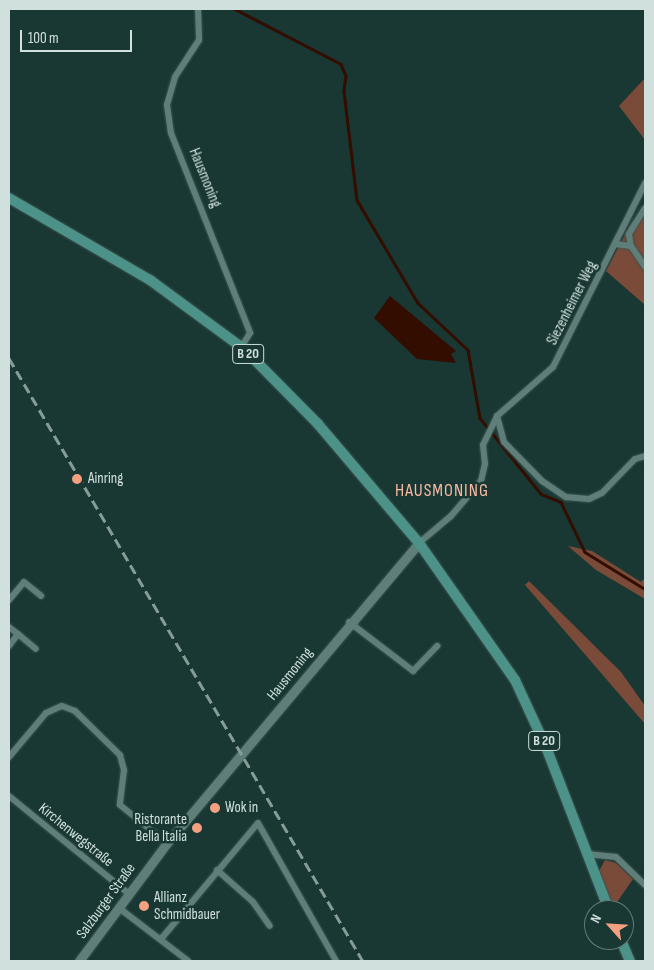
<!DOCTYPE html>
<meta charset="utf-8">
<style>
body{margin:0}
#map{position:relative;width:654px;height:970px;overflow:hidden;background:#193733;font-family:"Sofia Sans Condensed",sans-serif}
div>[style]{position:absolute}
.green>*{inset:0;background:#7a4b38}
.water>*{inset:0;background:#320d00}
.stream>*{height:2.5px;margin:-1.25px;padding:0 1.25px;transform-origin:1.25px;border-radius:1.25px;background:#320d00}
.roads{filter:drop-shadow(0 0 1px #3b5451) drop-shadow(0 0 1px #3b5451)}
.street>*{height:6px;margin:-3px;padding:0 3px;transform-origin:3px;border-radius:3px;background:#5f7e79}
.secondary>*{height:9px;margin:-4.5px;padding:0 4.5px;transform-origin:4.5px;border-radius:4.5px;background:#5f7e79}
.primary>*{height:10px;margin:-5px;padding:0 5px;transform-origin:5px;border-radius:5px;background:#4c9289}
.rail>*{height:2.5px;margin-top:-1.25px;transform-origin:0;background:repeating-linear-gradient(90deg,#859c98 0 10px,transparent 0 15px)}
.dots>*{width:14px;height:14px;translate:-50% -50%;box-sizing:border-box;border:2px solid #193733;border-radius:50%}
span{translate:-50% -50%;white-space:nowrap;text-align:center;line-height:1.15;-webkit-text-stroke:5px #193733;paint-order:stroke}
.shield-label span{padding:1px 4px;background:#193733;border:1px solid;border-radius:4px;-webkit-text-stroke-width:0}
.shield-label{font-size:14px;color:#cfe0dd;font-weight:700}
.street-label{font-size:15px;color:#cfe0dd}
.poi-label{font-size:15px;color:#cfe0dd}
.left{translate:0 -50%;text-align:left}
.right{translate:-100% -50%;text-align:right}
.quarter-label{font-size:18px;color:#fabba2;letter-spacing:1px}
.frame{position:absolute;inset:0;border:10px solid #cfe0dd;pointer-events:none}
.north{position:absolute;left:584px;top:900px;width:50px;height:50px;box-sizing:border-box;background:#193733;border:1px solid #627b77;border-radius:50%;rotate:296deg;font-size:14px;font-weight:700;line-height:20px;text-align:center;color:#cfe0dd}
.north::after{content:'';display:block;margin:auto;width:18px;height:22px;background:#f2a07f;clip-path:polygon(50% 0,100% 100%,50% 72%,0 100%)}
.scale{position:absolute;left:20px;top:30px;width:112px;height:22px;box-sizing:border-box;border:2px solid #cfe0dd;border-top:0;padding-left:6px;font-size:15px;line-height:18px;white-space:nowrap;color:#cfe0dd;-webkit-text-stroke:4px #193733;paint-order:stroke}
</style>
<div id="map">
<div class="green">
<div style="clip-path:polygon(645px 78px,645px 140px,619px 106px)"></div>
<div style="clip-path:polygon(645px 208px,645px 305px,606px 271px,631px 223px)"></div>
<div style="clip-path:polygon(568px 546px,592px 551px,641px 582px,645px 578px,645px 599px,596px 570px)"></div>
<div style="clip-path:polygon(529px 581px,621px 672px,645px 706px,645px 724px,525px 585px)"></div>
<div style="clip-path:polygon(605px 860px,616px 863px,633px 879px,613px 908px,599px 871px)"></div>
</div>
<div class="water">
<div style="clip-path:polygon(390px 296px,456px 351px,451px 354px,456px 363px,417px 359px,374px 318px)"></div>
</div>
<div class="stream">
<div style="left:235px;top:9px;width:119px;rotate:27.4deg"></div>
<div style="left:341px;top:64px;width:13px;rotate:67deg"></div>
<div style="left:346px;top:76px;width:15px;rotate:98deg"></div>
<div style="left:344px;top:91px;width:110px;rotate:83.2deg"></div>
<div style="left:357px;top:200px;width:120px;rotate:59.4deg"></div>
<div style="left:418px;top:303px;width:69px;rotate:43.2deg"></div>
<div style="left:468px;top:350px;width:69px;rotate:80deg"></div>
<div style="left:480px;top:418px;width:97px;rotate:51.2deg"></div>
<div style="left:541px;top:494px;width:22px;rotate:22deg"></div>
<div style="left:561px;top:502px;width:55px;rotate:64.4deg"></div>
<div style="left:585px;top:552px;width:70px;rotate:31.7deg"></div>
</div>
<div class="roads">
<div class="street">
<div style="left:198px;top:9px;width:31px;rotate:88deg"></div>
<div style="left:199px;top:40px;width:44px;rotate:123deg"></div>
<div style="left:175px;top:77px;width:29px;rotate:106deg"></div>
<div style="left:167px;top:105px;width:28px;rotate:82deg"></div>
<div style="left:171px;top:133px;width:215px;rotate:68.4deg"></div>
<div style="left:250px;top:333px;width:26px;rotate:122deg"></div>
<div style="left:645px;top:208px;width:31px;rotate:122deg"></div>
<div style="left:629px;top:234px;width:12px;rotate:81deg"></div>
<div style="left:631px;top:246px;width:25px;rotate:56deg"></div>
<div style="left:615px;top:244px;width:16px;rotate:7deg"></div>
<div style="left:497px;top:416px;width:27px;rotate:75deg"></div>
<div style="left:504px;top:442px;width:54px;rotate:45.7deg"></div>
<div style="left:542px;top:481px;width:29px;rotate:34deg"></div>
<div style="left:566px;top:497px;width:23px;rotate:5deg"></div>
<div style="left:589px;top:499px;width:14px;rotate:-25deg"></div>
<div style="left:602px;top:493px;width:47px;rotate:-45.9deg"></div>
<div style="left:635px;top:459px;width:10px;rotate:-17deg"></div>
<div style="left:419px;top:543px;width:42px;rotate:-40.2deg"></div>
<div style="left:451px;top:516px;width:46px;rotate:-49.4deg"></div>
<div style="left:481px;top:481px;width:17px;rotate:-77deg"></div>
<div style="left:485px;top:464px;width:19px;rotate:-96deg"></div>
<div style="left:483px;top:445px;width:32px;rotate:-64deg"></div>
<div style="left:497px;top:416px;width:74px;rotate:-41.2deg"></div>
<div style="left:553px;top:367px;width:206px;rotate:-63.4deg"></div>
<div style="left:9px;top:600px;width:23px;rotate:-50deg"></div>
<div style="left:24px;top:582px;width:22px;rotate:39deg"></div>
<div style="left:349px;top:622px;width:81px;rotate:37.4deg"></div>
<div style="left:413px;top:671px;width:35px;rotate:-46deg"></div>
<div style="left:9px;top:627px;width:11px;rotate:38deg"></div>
<div style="left:18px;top:634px;width:15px;rotate:127deg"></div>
<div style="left:18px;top:634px;width:23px;rotate:40deg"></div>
<div style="left:9px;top:757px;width:57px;rotate:-49.9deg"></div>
<div style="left:46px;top:713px;width:17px;rotate:-24deg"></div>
<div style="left:62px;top:706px;width:14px;rotate:21deg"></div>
<div style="left:75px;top:711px;width:63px;rotate:44.4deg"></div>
<div style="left:120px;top:755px;width:16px;rotate:75deg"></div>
<div style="left:124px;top:770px;width:35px;rotate:97deg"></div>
<div style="left:120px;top:805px;width:60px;rotate:39deg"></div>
<div style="left:9px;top:796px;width:154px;rotate:39.2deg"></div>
<div style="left:587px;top:854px;width:29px;rotate:6deg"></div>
<div style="left:616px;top:857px;width:40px;rotate:44deg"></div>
<div style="left:217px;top:870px;width:48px;rotate:41.6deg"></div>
<div style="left:253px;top:902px;width:29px;rotate:55deg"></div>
<div style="left:119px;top:908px;width:87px;rotate:37.5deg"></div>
<div style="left:161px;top:939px;width:151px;rotate:-50.1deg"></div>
<div style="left:258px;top:823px;width:159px;rotate:60.5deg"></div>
</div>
<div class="secondary">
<div style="left:79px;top:961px;width:147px;rotate:-53.3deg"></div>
<div style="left:167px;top:843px;width:392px;rotate:-50deg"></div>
</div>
<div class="primary">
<div style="left:9px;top:198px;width:163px;rotate:30.2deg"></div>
<div style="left:150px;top:280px;width:117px;rotate:36.3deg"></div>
<div style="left:244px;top:349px;width:105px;rotate:45.4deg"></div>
<div style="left:318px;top:424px;width:156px;rotate:49.7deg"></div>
<div style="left:419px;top:543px;width:167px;rotate:55deg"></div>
<div style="left:515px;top:680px;width:74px;rotate:65.2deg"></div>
<div style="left:546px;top:747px;width:175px;rotate:68.9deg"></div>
<div style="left:621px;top:940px;width:23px;rotate:67deg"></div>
</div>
</div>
<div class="rail">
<div style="left:9px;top:358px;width:699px;rotate:59.58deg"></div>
</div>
<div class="dots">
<div style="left:77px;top:479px;background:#f2a07f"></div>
<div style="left:215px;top:808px;background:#f2a07f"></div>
<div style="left:197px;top:828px;background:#f2a07f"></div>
<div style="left:144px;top:906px;background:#f2a07f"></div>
</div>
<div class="shield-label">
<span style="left:248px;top:354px">B 20</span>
<span style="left:544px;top:741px">B 20</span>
</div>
<div class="street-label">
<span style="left:205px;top:178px;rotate:68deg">Hausmoning</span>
<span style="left:572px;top:303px;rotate:-63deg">Siezenheimer Weg</span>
<span style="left:290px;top:674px;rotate:-51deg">Hausmoning</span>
<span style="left:76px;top:835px;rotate:39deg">Kirchenwegstraße</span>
<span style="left:106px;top:901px;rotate:-54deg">Salzburger Straße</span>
</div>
<div class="poi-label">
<span class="left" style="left:88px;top:479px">Ainring</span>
<span class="left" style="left:225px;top:808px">Wok in</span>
<span class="right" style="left:187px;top:828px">Ristorante<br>Bella Italia</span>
<span class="left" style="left:154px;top:906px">Allianz<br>Schmidbauer</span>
</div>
<div class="quarter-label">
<span style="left:442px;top:491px">HAUSMONING</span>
</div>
<div class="frame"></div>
<div class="north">N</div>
<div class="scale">100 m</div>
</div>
